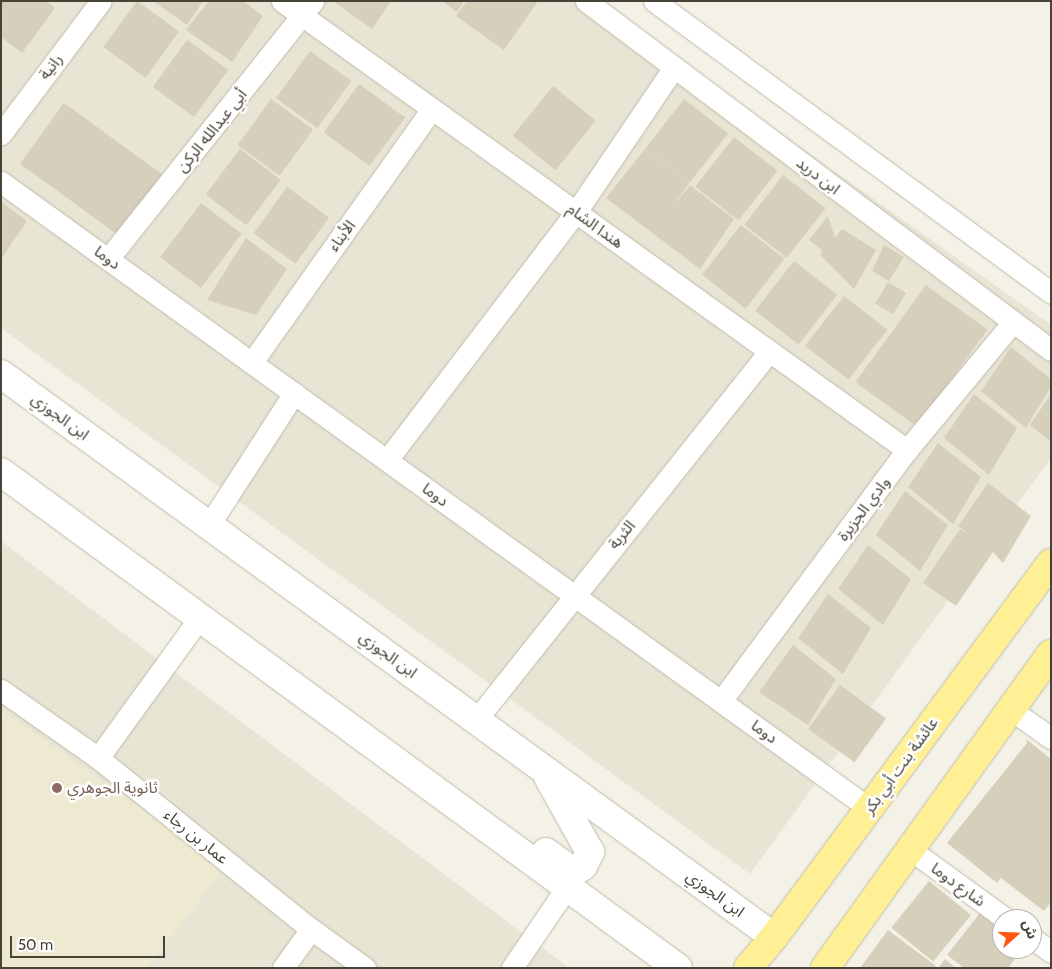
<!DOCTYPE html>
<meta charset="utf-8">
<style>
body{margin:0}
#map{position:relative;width:1052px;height:969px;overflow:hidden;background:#f4f2e7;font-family:Cabin,"Noto Sans Arabic",sans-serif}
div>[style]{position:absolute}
.residential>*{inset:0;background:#e8e5d5}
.education>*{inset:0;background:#eee9d1}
.building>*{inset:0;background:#d6cfbc;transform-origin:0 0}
.roads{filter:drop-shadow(0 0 1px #c0bba9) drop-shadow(0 0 1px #c0bba9)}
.minor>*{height:21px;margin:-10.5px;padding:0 10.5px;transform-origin:10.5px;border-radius:10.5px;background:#fff}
.tertiary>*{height:28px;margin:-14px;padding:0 14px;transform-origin:14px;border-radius:14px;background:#fff}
.primary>*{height:28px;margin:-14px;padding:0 14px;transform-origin:14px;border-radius:14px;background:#ffef95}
.dots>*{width:14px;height:14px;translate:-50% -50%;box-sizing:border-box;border:2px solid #fff;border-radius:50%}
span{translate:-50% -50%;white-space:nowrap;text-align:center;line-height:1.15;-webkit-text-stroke:5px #fff;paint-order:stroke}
.street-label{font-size:16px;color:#474336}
.education-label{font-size:16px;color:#785e54}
.left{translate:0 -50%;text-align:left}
.frame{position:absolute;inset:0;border:2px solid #474336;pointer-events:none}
.north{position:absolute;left:992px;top:909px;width:50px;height:50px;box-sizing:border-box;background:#fff;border:1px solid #b5b4af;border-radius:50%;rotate:70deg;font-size:14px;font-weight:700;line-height:20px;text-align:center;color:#474336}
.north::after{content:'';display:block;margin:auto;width:18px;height:22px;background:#ff5613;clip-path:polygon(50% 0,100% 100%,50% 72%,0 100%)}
.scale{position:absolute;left:10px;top:936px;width:155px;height:22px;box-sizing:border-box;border:2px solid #474336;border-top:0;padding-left:6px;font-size:15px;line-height:18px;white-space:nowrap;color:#474336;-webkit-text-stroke:4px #fff;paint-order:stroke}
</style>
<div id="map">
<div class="residential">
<div style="clip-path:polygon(1px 1px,595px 1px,1051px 325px,1051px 458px,750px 874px,1px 328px)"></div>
<div style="clip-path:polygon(1px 541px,569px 968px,1px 968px)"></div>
</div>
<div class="education">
<div style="clip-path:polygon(1px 710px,225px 867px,147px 968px,1px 968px)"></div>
</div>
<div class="building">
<div style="clip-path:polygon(1px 1px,46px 1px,55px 8px,22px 53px,1px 37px)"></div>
<div style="left:137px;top:1px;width:52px;height:57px;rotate:36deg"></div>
<div style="clip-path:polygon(153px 1px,203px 1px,187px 25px)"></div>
<div style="clip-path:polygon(209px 1px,243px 1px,263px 16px,232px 62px,186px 30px)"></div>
<div style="clip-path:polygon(333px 1px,391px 1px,372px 29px)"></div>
<div style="clip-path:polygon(442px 1px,464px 1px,457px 12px)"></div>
<div style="clip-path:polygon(467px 1px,538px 1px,504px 50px,456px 16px)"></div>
<div style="left:187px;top:40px;width:51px;height:58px;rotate:36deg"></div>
<div style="left:310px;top:51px;width:51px;height:58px;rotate:36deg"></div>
<div style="left:359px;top:84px;width:57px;height:60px;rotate:36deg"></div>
<div style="left:553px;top:86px;width:55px;height:64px;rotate:39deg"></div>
<div style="left:271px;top:99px;width:52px;height:57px;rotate:36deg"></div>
<div style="left:684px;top:99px;width:56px;height:63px;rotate:38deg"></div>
<div style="left:64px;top:103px;width:123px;height:75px;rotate:36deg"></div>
<div style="left:734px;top:137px;width:55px;height:63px;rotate:38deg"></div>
<div style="left:240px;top:149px;width:51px;height:57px;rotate:37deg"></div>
<div style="clip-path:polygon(645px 149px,689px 183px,673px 206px,690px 185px,734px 219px,700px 269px,606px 198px)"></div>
<div style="left:783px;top:175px;width:54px;height:63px;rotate:38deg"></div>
<div style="left:287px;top:187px;width:52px;height:57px;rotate:36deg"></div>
<div style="clip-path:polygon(1px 202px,27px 221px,1px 259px)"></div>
<div style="left:201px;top:203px;width:51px;height:68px;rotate:37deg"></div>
<div style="clip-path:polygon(828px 216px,835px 238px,842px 229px,876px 250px,854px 289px,821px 256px,822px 250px,809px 240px)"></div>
<div style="left:741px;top:225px;width:55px;height:63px;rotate:38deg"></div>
<div style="clip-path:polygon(246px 238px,287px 269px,256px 315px,207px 300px)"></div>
<div style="clip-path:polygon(884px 245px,904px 257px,889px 281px,872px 271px)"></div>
<div style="left:794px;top:261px;width:55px;height:63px;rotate:38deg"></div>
<div style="left:888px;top:282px;width:21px;height:25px;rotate:31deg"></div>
<div style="left:926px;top:285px;width:76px;height:120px;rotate:36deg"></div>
<div style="left:844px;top:296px;width:55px;height:63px;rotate:38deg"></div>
<div style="clip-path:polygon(1011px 347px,1051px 379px,1051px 386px,1026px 428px,981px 391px)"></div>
<div style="clip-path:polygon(974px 394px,1017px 428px,989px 475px,944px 438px)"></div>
<div style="clip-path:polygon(1051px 394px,1051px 442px,1030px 425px)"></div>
<div style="clip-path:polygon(938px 443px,981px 477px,953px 524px,908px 487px)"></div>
<div style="clip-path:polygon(988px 483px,1031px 516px,1003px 563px,993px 552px,956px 606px,923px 583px,960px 529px,970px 535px,958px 526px)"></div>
<div style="clip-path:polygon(905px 491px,948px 525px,920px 571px,876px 535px)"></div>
<div style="clip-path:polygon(868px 545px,911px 579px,883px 625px,838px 589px)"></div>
<div style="clip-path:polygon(828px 594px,871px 628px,843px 674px,798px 638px)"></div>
<div style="clip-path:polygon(793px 645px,836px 679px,808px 725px,759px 692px)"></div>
<div style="left:840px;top:685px;width:57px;height:54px;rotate:36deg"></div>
<div style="clip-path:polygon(1026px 739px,1051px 759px,1051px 902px,1044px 911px,1001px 878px,997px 883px,947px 843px,1027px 743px)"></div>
<div style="left:929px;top:881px;width:54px;height:60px;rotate:39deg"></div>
<div style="clip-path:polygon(980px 913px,1002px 931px,1002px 949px,1023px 949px,1008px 968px,964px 968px,947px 955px)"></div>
<div style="clip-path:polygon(888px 930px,936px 966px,934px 968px,860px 968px)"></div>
<div style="clip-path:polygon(945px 959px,956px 968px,938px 968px)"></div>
</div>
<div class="roads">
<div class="minor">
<div style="left:282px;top:1px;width:770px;rotate:35.69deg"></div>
<div style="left:586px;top:1px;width:581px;rotate:36.89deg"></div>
<div style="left:654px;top:1px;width:493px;rotate:36.3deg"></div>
<div style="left:1px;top:134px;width:166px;rotate:-53.1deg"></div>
<div style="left:1px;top:182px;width:1072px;rotate:35.81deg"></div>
<div style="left:108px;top:259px;width:330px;rotate:-51.5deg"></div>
<div style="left:252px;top:362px;width:310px;rotate:-54.6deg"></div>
<div style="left:387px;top:460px;width:312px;rotate:-52.7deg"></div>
<div style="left:576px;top:212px;width:175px;rotate:-55.9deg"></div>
<div style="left:209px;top:525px;width:157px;rotate:-57.2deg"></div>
<div style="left:1px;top:690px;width:118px;rotate:35deg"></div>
<div style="left:98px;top:758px;width:273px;rotate:38.8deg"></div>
<div style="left:311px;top:929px;width:67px;rotate:35.8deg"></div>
<div style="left:721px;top:701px;width:312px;rotate:-53.5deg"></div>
<div style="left:907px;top:450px;width:166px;rotate:-50.4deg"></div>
<div style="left:1010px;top:709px;width:50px;rotate:35.3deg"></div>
<div style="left:476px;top:720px;width:471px;rotate:-51.5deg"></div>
<div style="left:98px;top:758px;width:174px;rotate:-54.1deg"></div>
<div style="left:911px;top:850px;width:117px;rotate:36deg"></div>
<div style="left:1032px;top:938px;width:24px;rotate:36deg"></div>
<div style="left:283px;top:968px;width:48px;rotate:-54.3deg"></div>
<div style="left:512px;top:968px;width:98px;rotate:-55.8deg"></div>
</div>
<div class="tertiary">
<div style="left:1px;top:374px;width:956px;rotate:36.07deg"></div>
<div style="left:1px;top:472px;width:839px;rotate:36.23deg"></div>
<div style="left:546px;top:852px;width:34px;rotate:36deg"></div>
<div style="left:574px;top:872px;width:11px;rotate:-34deg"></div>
<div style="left:583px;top:866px;width:16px;rotate:-63deg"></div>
<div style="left:590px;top:852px;width:86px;rotate:-119.2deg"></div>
</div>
<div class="primary">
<div style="left:748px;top:968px;width:40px;rotate:-50deg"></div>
<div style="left:774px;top:937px;width:465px;rotate:-53.5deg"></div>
<div style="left:825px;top:968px;width:387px;rotate:-54.3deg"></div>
</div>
</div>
<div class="dots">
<div style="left:57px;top:788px;background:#8d6e63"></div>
</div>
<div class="street-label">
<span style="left:51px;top:67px;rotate:-53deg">رانية</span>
<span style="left:212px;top:131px;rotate:-51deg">أبي عبدالله الركن</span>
<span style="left:818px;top:176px;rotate:37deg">ابن دريد</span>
<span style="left:595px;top:226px;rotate:36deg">هندا الشام</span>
<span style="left:342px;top:236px;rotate:-54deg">الأبناء</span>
<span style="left:107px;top:258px;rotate:36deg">دوما</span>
<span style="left:60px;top:417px;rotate:36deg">ابن الجوزي</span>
<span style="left:435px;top:495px;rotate:36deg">دوما</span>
<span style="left:864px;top:509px;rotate:-53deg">وادي الجزيرة</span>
<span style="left:622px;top:535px;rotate:-51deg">الثربة</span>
<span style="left:388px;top:655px;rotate:36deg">ابن الجوزي</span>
<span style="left:764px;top:732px;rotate:36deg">دوما</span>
<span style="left:901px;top:766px;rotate:-54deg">عائشة بنت أبي بكر</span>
<span style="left:196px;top:837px;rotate:39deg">عمار بن رجاء</span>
<span style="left:958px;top:885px;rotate:36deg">شارع دوما</span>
<span style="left:715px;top:894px;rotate:36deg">ابن الجوزي</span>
</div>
<div class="education-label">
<span class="left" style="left:67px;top:788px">ثانوية الجوهري</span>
</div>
<div class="frame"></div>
<div class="north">ش</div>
<div class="scale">50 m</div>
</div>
